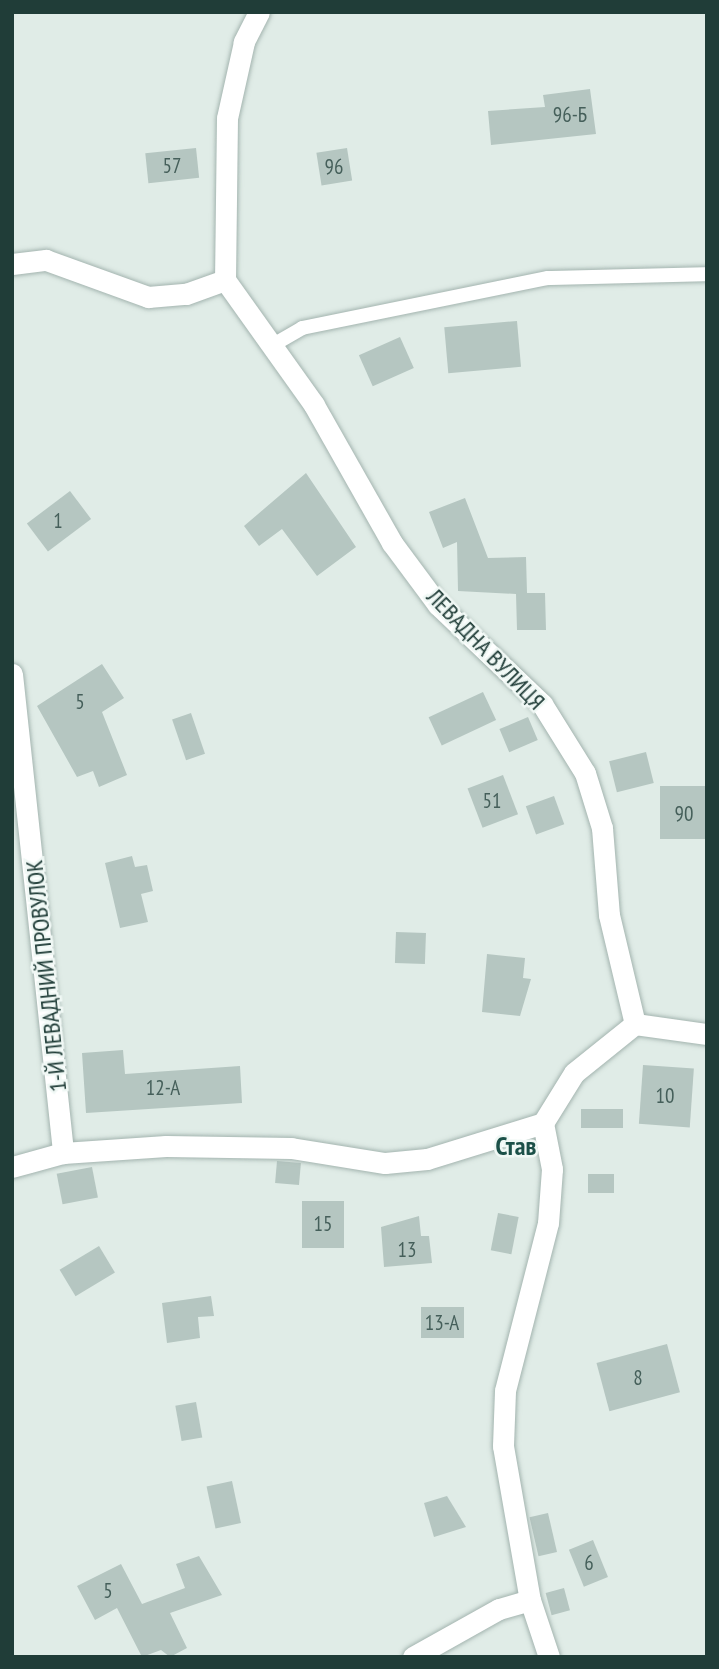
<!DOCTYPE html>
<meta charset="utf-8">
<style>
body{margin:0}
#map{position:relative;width:719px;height:1669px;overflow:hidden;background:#e0ece7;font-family:"PT Sans Narrow",sans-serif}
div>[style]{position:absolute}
.building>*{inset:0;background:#b5c6c1;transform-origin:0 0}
.roads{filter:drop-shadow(0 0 2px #a3b4af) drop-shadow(0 0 2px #a3b4af)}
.service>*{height:14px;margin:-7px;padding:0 7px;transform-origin:7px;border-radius:7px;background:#fff}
.minor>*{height:21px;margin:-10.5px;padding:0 10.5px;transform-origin:10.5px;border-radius:10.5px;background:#fff}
span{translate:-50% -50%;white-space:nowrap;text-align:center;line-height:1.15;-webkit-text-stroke:5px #f0f8f5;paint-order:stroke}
.number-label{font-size:21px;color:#455f5a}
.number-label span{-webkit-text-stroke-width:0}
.street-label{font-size:24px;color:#203d38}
.neighbourhood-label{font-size:26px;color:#1b5048;font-weight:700}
.frame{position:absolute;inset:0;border:14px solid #203d38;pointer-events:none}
</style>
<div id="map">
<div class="building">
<div style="clip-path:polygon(590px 89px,596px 134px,491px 145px,488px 111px,545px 107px,543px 95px)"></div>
<div style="left:196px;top:148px;width:30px;height:51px;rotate:84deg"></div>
<div style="left:347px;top:148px;width:33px;height:31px;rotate:81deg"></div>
<div style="left:517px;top:321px;width:46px;height:73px;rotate:85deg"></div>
<div style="left:400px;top:337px;width:34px;height:45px;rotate:66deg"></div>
<div style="clip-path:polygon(306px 473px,356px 547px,317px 576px,282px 529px,259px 546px,244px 526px)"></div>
<div style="left:70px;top:491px;width:35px;height:54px;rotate:53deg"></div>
<div style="clip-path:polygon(465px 498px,488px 558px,526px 557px,527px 593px,545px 593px,546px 630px,517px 630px,516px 594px,458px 591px,457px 542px,443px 548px,429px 512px)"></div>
<div style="clip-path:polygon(102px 664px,124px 698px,102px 712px,127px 775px,99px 787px,93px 771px,77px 777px,37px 706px)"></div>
<div style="left:483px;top:692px;width:31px;height:60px;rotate:65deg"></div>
<div style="left:191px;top:713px;width:43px;height:20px;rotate:71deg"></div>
<div style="left:528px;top:717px;width:25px;height:31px;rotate:67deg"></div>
<div style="left:646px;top:752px;width:32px;height:38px;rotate:76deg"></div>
<div style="left:503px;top:775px;width:42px;height:38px;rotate:69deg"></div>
<div style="left:707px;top:786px;width:53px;height:47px;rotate:90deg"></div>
<div style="left:554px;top:796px;width:30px;height:30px;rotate:70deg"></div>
<div style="clip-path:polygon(132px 856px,135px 867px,147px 865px,153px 891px,141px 894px,148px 922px,120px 928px,105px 863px)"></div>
<div style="left:396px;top:932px;width:30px;height:31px;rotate:2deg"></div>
<div style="clip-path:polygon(487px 954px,525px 958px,523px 978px,531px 979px,520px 1016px,482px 1012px)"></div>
<div style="clip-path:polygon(123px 1050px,125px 1074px,240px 1066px,242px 1103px,86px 1113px,82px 1053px)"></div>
<div style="left:643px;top:1065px;width:51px;height:59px;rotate:4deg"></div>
<div style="left:581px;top:1109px;width:42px;height:19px"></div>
<div style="left:277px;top:1161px;width:24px;height:22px;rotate:5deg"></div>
<div style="left:92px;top:1167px;width:31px;height:36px;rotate:79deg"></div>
<div style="left:588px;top:1174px;width:26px;height:19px"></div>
<div style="left:302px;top:1201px;width:42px;height:47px"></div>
<div style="left:498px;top:1213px;width:21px;height:38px;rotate:11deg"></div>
<div style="clip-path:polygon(419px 1216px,421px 1236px,429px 1236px,432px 1263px,384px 1267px,381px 1227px)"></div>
<div style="left:99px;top:1246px;width:31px;height:46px;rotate:59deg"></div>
<div style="clip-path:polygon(211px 1296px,214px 1316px,198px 1317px,200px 1338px,167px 1343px,162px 1303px)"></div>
<div style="left:421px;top:1307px;width:43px;height:31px"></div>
<div style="left:667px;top:1344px;width:50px;height:73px;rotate:75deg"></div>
<div style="left:196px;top:1402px;width:36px;height:21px;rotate:80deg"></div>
<div style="left:232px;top:1481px;width:43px;height:26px;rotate:78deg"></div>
<div style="clip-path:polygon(447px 1496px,466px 1527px,434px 1537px,424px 1503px)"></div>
<div style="left:548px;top:1513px;width:40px;height:19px;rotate:77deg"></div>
<div style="left:593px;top:1540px;width:40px;height:26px;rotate:68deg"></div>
<div style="clip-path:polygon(199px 1556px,222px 1595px,170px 1613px,187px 1648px,170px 1657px,161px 1650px,142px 1657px,117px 1608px,95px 1620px,77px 1586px,121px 1564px,142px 1604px,185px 1588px,176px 1564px)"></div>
<div style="left:564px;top:1588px;width:23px;height:19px;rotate:75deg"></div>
</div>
<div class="roads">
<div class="service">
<div style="left:273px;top:345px;width:34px;rotate:-30deg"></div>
<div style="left:302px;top:328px;width:251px;rotate:-11.5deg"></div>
<div style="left:548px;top:278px;width:159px;rotate:-1.4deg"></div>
</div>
<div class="minor">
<div style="left:259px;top:12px;width:34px;rotate:117deg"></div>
<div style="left:244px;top:42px;width:78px;rotate:102.6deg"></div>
<div style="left:227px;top:118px;width:162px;rotate:90.7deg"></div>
<div style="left:225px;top:280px;width:153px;rotate:54.5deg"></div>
<div style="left:314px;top:405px;width:159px;rotate:60.5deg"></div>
<div style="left:392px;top:543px;width:77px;rotate:53.4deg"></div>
<div style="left:438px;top:605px;width:144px;rotate:43.6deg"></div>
<div style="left:542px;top:704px;width:81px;rotate:58.1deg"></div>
<div style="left:585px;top:773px;width:58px;rotate:72.8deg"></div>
<div style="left:602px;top:828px;width:87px;rotate:85.4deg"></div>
<div style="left:609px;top:915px;width:112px;rotate:76.6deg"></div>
<div style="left:635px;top:1024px;width:73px;rotate:7.9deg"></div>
<div style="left:12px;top:264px;width:34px;rotate:-7deg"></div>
<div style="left:46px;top:260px;width:109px;rotate:19.9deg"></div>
<div style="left:148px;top:297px;width:38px;rotate:-5deg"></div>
<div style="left:186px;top:294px;width:41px;rotate:-19.7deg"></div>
<div style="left:12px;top:674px;width:482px;rotate:83.9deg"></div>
<div style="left:543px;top:1123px;width:47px;rotate:78.9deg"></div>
<div style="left:552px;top:1169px;width:54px;rotate:94.2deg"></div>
<div style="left:548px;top:1223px;width:173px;rotate:104.4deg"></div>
<div style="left:505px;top:1391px;width:55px;rotate:92.1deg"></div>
<div style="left:503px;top:1446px;width:156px;rotate:80.1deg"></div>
<div style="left:530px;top:1600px;width:60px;rotate:71.6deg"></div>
<div style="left:543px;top:1123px;width:59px;rotate:-58.2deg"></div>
<div style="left:574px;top:1073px;width:78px;rotate:-38.8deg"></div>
<div style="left:12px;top:1167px;width:53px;rotate:-15.4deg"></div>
<div style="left:63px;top:1153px;width:103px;rotate:-3.9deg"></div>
<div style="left:166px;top:1146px;width:125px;rotate:0.9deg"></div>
<div style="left:291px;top:1148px;width:95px;rotate:9.1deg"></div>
<div style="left:385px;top:1163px;width:42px;rotate:-5.4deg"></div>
<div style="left:427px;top:1159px;width:121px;rotate:-17.2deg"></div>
<div style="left:413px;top:1657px;width:98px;rotate:-29.2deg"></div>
<div style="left:499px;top:1609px;width:32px;rotate:-16deg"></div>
</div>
</div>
<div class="number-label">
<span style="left:570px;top:115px">96-Б</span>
<span style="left:172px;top:166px">57</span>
<span style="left:334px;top:167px">96</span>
<span style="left:58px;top:521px">1</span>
<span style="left:80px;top:702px">5</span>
<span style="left:492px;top:801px">51</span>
<span style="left:684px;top:814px">90</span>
<span style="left:163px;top:1088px">12-А</span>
<span style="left:665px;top:1096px">10</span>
<span style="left:323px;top:1224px">15</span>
<span style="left:407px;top:1250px">13</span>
<span style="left:442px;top:1323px">13-А</span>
<span style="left:638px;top:1378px">8</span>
<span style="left:589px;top:1563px">6</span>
<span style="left:108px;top:1591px">5</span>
</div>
<div class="street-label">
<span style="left:486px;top:649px;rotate:46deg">ЛЕВАДНА ВУЛИЦЯ</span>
<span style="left:46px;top:976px;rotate:-96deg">1-Й ЛЕВАДНИЙ ПРОВУЛОК</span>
</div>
<div class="neighbourhood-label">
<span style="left:516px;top:1146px">Став</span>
</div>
<div class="frame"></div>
</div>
